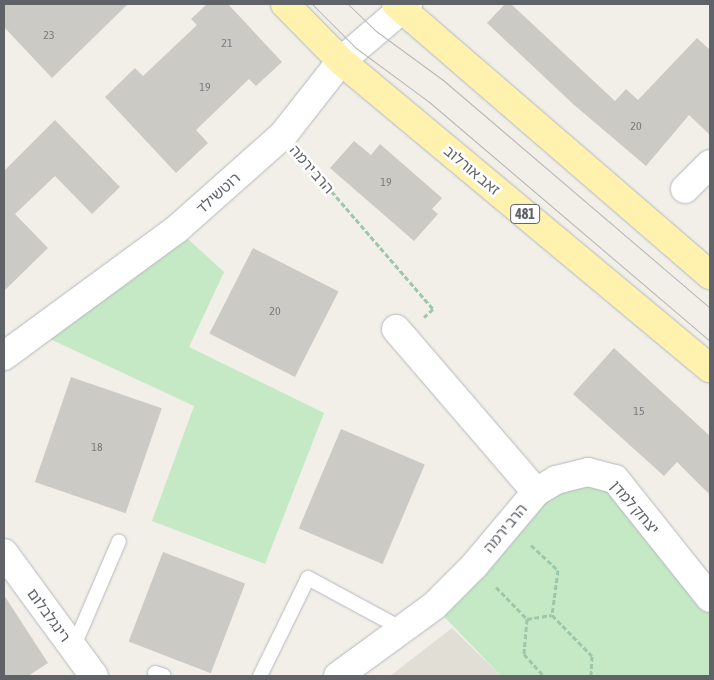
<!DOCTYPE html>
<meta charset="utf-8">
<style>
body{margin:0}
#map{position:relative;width:714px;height:680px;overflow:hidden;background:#f1efe8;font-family:"Asap Condensed","Noto Sans Hebrew",sans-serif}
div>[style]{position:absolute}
.education>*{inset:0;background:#e1ded6}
.green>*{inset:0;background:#c5e8c5}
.building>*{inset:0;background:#cccac5;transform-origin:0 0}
.path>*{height:3px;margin-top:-1.5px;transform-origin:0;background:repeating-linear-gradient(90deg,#9cc7a9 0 5px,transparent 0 7.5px)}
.roads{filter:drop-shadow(0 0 1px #b5b8bc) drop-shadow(0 0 1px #b5b8bc)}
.service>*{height:14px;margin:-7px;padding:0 7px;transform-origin:7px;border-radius:7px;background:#fff}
.minor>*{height:28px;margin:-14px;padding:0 14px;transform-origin:14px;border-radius:14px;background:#fff}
.tertiary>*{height:28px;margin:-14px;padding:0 14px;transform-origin:14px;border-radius:14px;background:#fff}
.primary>*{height:28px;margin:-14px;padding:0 14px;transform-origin:14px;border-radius:14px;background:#fff2af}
.tram>*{height:1px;margin:-0.5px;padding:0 0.5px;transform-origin:0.5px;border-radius:0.5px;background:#b6b7b8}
span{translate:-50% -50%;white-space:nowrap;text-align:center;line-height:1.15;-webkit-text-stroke:5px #fff;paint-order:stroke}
.number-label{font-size:12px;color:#7a7d7f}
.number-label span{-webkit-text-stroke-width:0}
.shield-label span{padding:1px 4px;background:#fff;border:1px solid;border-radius:4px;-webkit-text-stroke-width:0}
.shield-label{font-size:14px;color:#5f6368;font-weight:700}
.street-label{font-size:15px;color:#5f6368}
.frame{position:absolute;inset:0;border:5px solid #5f6368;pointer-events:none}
</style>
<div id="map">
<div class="education">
<div style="clip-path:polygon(452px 628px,501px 676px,390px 676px)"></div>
</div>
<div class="green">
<div style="clip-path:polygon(177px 229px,224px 272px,189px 347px,324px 413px,265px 564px,152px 521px,194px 406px,35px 332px)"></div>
<div style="clip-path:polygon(588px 472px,710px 598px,710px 676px,501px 676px,434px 606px,509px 525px)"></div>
</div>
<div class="building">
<div style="clip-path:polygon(4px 4px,128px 4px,52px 78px,4px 27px)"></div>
<div style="clip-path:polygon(207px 4px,228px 4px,282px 62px,256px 86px,249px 79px,196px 130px,208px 143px,176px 173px,105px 97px,135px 68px,143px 76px,197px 25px,191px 19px)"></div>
<div style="clip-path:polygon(505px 4px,511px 4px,615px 101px,626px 89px,638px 100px,697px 38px,710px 50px,710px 135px,689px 115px,646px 166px,573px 104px,487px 23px)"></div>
<div style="clip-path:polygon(55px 120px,120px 187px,92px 214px,55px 176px,15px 214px,48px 248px,4px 291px,4px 171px)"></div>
<div style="clip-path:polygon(354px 141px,371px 155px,380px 144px,442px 198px,432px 209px,438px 214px,414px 241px,330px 168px)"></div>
<div style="left:253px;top:248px;width:96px;height:96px;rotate:27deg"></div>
<div style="clip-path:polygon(614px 348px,710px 436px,710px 495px,677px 462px,664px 476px,573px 394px)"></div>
<div style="left:71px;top:377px;width:96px;height:111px;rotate:19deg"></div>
<div style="left:341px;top:429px;width:91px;height:108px;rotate:23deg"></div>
<div style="left:163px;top:552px;width:88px;height:96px;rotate:21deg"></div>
<div style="clip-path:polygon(4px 595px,48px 663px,28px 676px,4px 676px)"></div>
</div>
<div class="path">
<div style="left:302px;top:157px;width:201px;rotate:49.2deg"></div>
<div style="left:433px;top:309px;width:12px;rotate:138deg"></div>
<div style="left:531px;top:545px;width:37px;rotate:43deg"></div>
<div style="left:558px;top:570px;width:45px;rotate:97.6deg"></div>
<div style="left:496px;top:587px;width:45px;rotate:45.9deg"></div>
<div style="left:527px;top:619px;width:35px;rotate:95deg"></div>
<div style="left:524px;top:654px;width:30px;rotate:48deg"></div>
<div style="left:527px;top:619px;width:25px;rotate:-9deg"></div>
<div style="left:552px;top:615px;width:57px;rotate:45.7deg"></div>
<div style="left:592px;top:656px;width:20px;rotate:93deg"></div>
</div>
<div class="roads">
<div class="service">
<div style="left:73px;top:648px;width:116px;rotate:-66.7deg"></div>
<div style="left:155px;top:673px;width:9px;rotate:18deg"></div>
<div style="left:260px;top:676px;width:109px;rotate:-63.9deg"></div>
<div style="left:308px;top:578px;width:109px;rotate:28.4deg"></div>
</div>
<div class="minor">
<div style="left:685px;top:189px;width:35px;rotate:-45deg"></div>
<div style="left:396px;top:329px;width:215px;rotate:49.3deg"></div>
<div style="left:4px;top:356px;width:215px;rotate:-36.3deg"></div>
<div style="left:177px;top:229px;width:142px;rotate:-41.6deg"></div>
<div style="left:283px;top:135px;width:94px;rotate:-51.9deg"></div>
<div style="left:4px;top:553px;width:152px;rotate:53.8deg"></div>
<div style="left:338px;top:676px;width:119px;rotate:-36.1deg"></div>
<div style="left:434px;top:606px;width:57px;rotate:-45deg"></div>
<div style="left:474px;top:566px;width:97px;rotate:-50deg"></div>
<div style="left:536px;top:492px;width:23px;rotate:-31deg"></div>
<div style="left:556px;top:480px;width:33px;rotate:-14deg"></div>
<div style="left:588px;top:472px;width:28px;rotate:15deg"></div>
<div style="left:615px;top:479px;width:152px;rotate:51.4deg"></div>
</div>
<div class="tertiary">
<div style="left:341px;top:61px;width:88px;rotate:-40.4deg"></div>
</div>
<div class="primary">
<div style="left:285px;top:4px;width:80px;rotate:45.5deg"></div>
<div style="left:341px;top:61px;width:480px;rotate:39.8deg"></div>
<div style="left:396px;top:4px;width:415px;rotate:40.8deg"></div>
</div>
</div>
<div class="tram">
<div style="left:312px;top:4px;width:62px;rotate:45deg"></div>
<div style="left:356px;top:48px;width:89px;rotate:36.4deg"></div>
<div style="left:428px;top:101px;width:370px;rotate:40.4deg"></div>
<div style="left:348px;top:4px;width:39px;rotate:44deg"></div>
<div style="left:376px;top:31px;width:83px;rotate:36.2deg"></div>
<div style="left:443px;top:80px;width:351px;rotate:40.5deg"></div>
</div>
<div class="number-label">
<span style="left:49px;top:36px">23</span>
<span style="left:227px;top:44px">21</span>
<span style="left:205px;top:88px">19</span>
<span style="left:636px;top:127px">20</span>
<span style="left:386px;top:183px">19</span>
<span style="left:275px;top:312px">20</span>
<span style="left:639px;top:412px">15</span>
<span style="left:97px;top:448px">18</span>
</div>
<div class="shield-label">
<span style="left:525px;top:214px">481</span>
</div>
<div class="street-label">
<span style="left:312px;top:169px;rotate:49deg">הרב ירמה</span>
<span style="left:472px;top:170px;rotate:40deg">זאב אורלוב</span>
<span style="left:218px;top:193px;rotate:-42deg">רוטשילד</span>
<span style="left:635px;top:507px;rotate:49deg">יצחק למדן</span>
<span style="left:505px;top:528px;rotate:-50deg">הרב ירמה</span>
<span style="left:49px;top:615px;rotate:54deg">רינגלבלום</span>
</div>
<div class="frame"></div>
</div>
